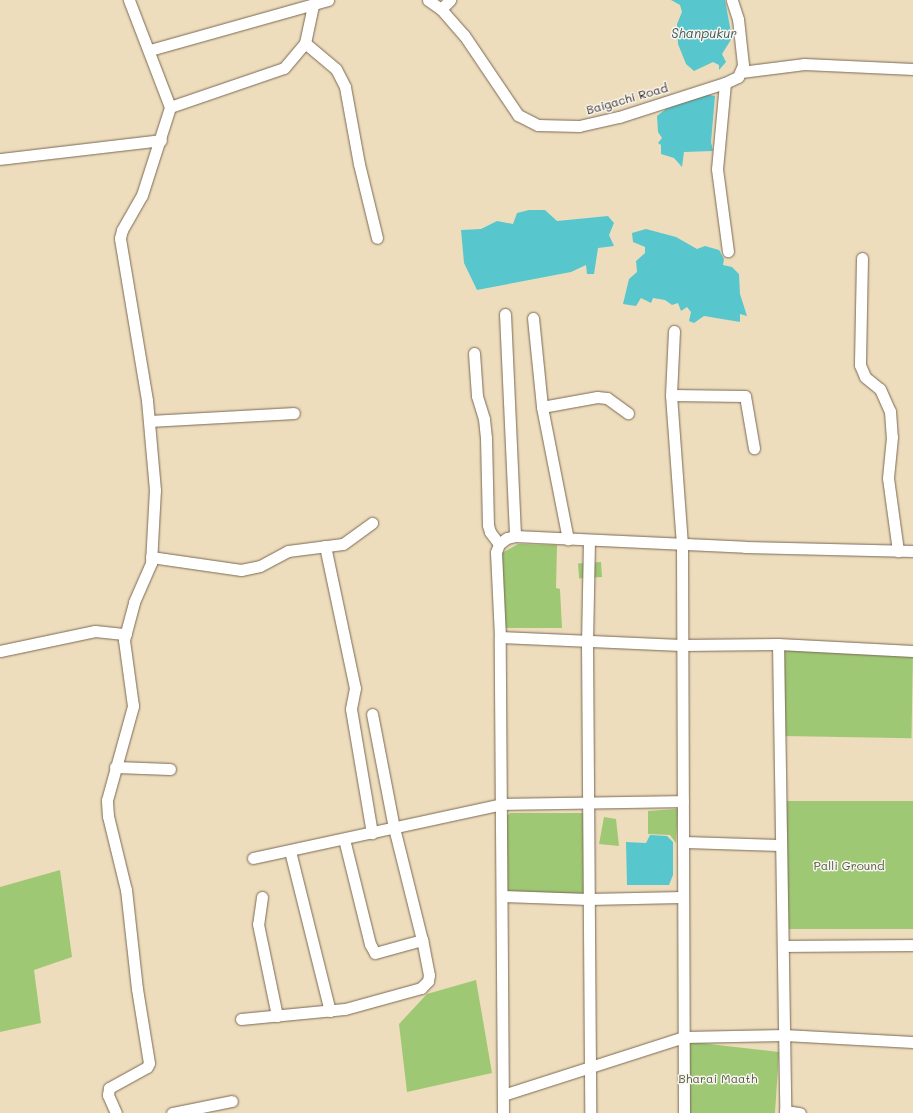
<!DOCTYPE html>
<style>
body{margin:0}
#map{position:relative;width:913px;height:1113px;overflow:hidden;background:#eeddbc;font-family:Mali,sans-serif}
div>[style]{position:absolute}
.green>*{inset:0;background:#9fc874;transform-origin:0 0}
.water>*{inset:0;background:#58c6cd}
.roads{filter:drop-shadow(0 0 1px #7a6955) drop-shadow(0 0 1px #7a6955)}
.street>*{height:11px;margin:-5.5px;padding:0 5.5px;transform-origin:5.5px;border-radius:5.5px;background:#fff}
span{translate:-50% -50%;white-space:nowrap;text-align:center;line-height:1.15;-webkit-text-stroke:3px #f6f6f2;paint-order:stroke}
.street-label{font-size:12px;color:#3b2a1e}
.park-label{font-size:12px;color:#595938}
.water-label{font-size:13px;color:#445953;font-style:italic}
</style>
<div id="map">
<div class="green">
<div style="clip-path:polygon(518px 544px,557px 545px,556px 588px,560px 589px,562px 628px,503px 628px,502px 553px)"></div>
<div style="left:601px;top:562px;width:15px;height:23px;rotate:86deg"></div>
<div style="left:785px;top:650px;width:128px;height:86px;rotate:1deg"></div>
<div style="left:785px;top:801px;width:128px;height:128px"></div>
<div style="clip-path:polygon(678px 809px,676px 843px,670px 835px,648px 834px,648px 811px)"></div>
<div style="clip-path:polygon(510px 813px,590px 813px,587px 898px,504px 893px,504px 818px)"></div>
<div style="clip-path:polygon(604px 817px,616px 819px,619px 846px,599px 844px)"></div>
<div style="clip-path:polygon(60px 870px,72px 957px,34px 970px,41px 1023px,0 1032px,0 887px)"></div>
<div style="clip-path:polygon(476px 980px,492px 1073px,407px 1092px,399px 1024px,427px 994px)"></div>
<div style="clip-path:polygon(691px 1042px,779px 1052px,775px 1113px,686px 1113px,684px 1051px)"></div>
</div>
<div class="water">
<div style="clip-path:polygon(671px 0,725px 0,732px 38px,722px 54px,726px 62px,719px 70px,719px 65px,713px 62px,694px 71px,686px 64px,678px 44px,677px 24px,682px 12px,680px 5px)"></div>
<div style="clip-path:polygon(704px 94px,715px 96px,711px 142px,713px 151px,684px 152px,682px 167px,674px 158px,661px 154px,661px 145px,658px 143px,662px 138px,658px 132px,657px 116px,666px 109px)"></div>
<div style="clip-path:polygon(529px 210px,545px 210px,557px 221px,608px 216px,614px 223px,609px 235px,614px 246px,598px 248px,594px 274px,587px 274px,586px 265px,571px 272px,477px 290px,464px 263px,461px 230px,481px 229px,497px 221px,513px 224px,517px 213px)"></div>
<div style="clip-path:polygon(646px 229px,676px 237px,697px 249px,705px 246px,719px 250px,724px 259px,723px 265px,732px 267px,739px 274px,740px 294px,747px 316px,740px 314px,740px 322px,704px 316px,694px 323px,689px 321px,691px 312px,687px 307px,681px 311px,678px 303px,672px 305px,665px 300px,653px 298px,651px 303px,641px 298px,636px 306px,623px 304px,629px 279px,637px 272px,636px 261px,645px 253px,645px 247px,633px 242px,632px 233px)"></div>
<div style="clip-path:polygon(650px 835px,667px 836px,673px 842px,673px 875px,669px 885px,627px 885px,626px 842px,646px 843px)"></div>
</div>
<div class="roads">
<div class="street">
<div style="left:428px;top:0;width:16px;rotate:35deg"></div>
<div style="left:441px;top:9px;width:35px;rotate:49deg"></div>
<div style="left:464px;top:35px;width:97px;rotate:56deg"></div>
<div style="left:518px;top:115px;width:22px;rotate:27deg"></div>
<div style="left:538px;top:125px;width:41px;rotate:1.4deg"></div>
<div style="left:579px;top:126px;width:41px;rotate:-12.7deg"></div>
<div style="left:619px;top:117px;width:111px;rotate:-17.8deg"></div>
<div style="left:725px;top:83px;width:14px;rotate:-25deg"></div>
<div style="left:738px;top:77px;width:13px;rotate:-67deg"></div>
<div style="left:743px;top:65px;width:46px;rotate:-96.2deg"></div>
<div style="left:738px;top:19px;width:20px;rotate:-108deg"></div>
<div style="left:441px;top:9px;width:13px;rotate:-45deg"></div>
<div style="left:305px;top:43px;width:40px;rotate:40deg"></div>
<div style="left:336px;top:69px;width:20px;rotate:63deg"></div>
<div style="left:345px;top:87px;width:78px;rotate:79.7deg"></div>
<div style="left:359px;top:164px;width:76px;rotate:76.3deg"></div>
<div style="left:150px;top:50px;width:185px;rotate:-15.7deg"></div>
<div style="left:741px;top:72px;width:64px;rotate:-7.2deg"></div>
<div style="left:804px;top:64px;width:109px;rotate:2.6deg"></div>
<div style="left:725px;top:83px;width:86px;rotate:95.3deg"></div>
<div style="left:717px;top:169px;width:83px;rotate:82.4deg"></div>
<div style="left:170px;top:107px;width:120px;rotate:-18.9deg"></div>
<div style="left:284px;top:68px;width:33px;rotate:-50deg"></div>
<div style="left:305px;top:43px;width:40px;rotate:-78deg"></div>
<div style="left:0;top:159px;width:162px;rotate:-6.7deg"></div>
<div style="left:862px;top:258px;width:107px;rotate:91.1deg"></div>
<div style="left:860px;top:365px;width:13px;rotate:67deg"></div>
<div style="left:865px;top:377px;width:19px;rotate:39deg"></div>
<div style="left:880px;top:389px;width:24px;rotate:66deg"></div>
<div style="left:890px;top:411px;width:26px;rotate:86deg"></div>
<div style="left:892px;top:437px;width:41px;rotate:95.6deg"></div>
<div style="left:888px;top:478px;width:74px;rotate:82.2deg"></div>
<div style="left:505px;top:314px;width:222px;rotate:87.4deg"></div>
<div style="left:533px;top:318px;width:89px;rotate:84.2deg"></div>
<div style="left:542px;top:407px;width:135px;rotate:78.9deg"></div>
<div style="left:674px;top:331px;width:64px;rotate:92.7deg"></div>
<div style="left:671px;top:395px;width:150px;rotate:85.8deg"></div>
<div style="left:682px;top:545px;width:568px;rotate:89.8deg"></div>
<div style="left:474px;top:353px;width:43px;rotate:86deg"></div>
<div style="left:477px;top:396px;width:24px;rotate:73deg"></div>
<div style="left:484px;top:419px;width:19px;rotate:84deg"></div>
<div style="left:486px;top:438px;width:87px;rotate:88.7deg"></div>
<div style="left:488px;top:525px;width:7px;rotate:74deg"></div>
<div style="left:490px;top:532px;width:15px;rotate:53deg"></div>
<div style="left:671px;top:395px;width:74px;rotate:0.8deg"></div>
<div style="left:745px;top:396px;width:53px;rotate:80.2deg"></div>
<div style="left:542px;top:407px;width:56px;rotate:-10.3deg"></div>
<div style="left:597px;top:397px;width:10px;rotate:6deg"></div>
<div style="left:607px;top:398px;width:26px;rotate:36deg"></div>
<div style="left:150px;top:421px;width:144px;rotate:-3.2deg"></div>
<div style="left:589px;top:540px;width:101px;rotate:91.1deg"></div>
<div style="left:587px;top:641px;width:472px;rotate:89.6deg"></div>
<div style="left:325px;top:546px;width:145px;rotate:78.1deg"></div>
<div style="left:355px;top:688px;width:21px;rotate:101deg"></div>
<div style="left:351px;top:709px;width:126px;rotate:80.4deg"></div>
<div style="left:151px;top:557px;width:91px;rotate:8.2deg"></div>
<div style="left:241px;top:570px;width:19px;rotate:-12deg"></div>
<div style="left:260px;top:566px;width:32px;rotate:-28deg"></div>
<div style="left:288px;top:551px;width:55px;rotate:-7.3deg"></div>
<div style="left:343px;top:544px;width:36px;rotate:-36deg"></div>
<div style="left:500px;top:637px;width:181px;rotate:2.5deg"></div>
<div style="left:681px;top:645px;width:97px;rotate:-0.6deg"></div>
<div style="left:778px;top:644px;width:135px;rotate:3deg"></div>
<div style="left:778px;top:644px;width:469px;rotate:89.1deg"></div>
<div style="left:0;top:651px;width:97px;rotate:-11.9deg"></div>
<div style="left:95px;top:631px;width:31px;rotate:6deg"></div>
<div style="left:115px;top:767px;width:55px;rotate:2.1deg"></div>
<div style="left:344px;top:839px;width:108px;rotate:76.1deg"></div>
<div style="left:370px;top:944px;width:10px;rotate:61deg"></div>
<div style="left:375px;top:953px;width:49px;rotate:-15.5deg"></div>
<div style="left:683px;top:842px;width:98px;rotate:1.8deg"></div>
<div style="left:290px;top:851px;width:165px;rotate:76deg"></div>
<div style="left:253px;top:858px;width:255px;rotate:-12.2deg"></div>
<div style="left:502px;top:804px;width:181px;rotate:-0.9deg"></div>
<div style="left:503px;top:896px;width:85px;rotate:2deg"></div>
<div style="left:588px;top:899px;width:94px;rotate:-1.2deg"></div>
<div style="left:262px;top:897px;width:27px;rotate:98deg"></div>
<div style="left:258px;top:924px;width:94px;rotate:78.3deg"></div>
<div style="left:784px;top:946px;width:129px;rotate:-0.4deg"></div>
<div style="left:241px;top:1019px;width:104px;rotate:-5.5deg"></div>
<div style="left:345px;top:1009px;width:79px;rotate:-15.4deg"></div>
<div style="left:421px;top:988px;width:10px;rotate:-45deg"></div>
<div style="left:428px;top:981px;width:6px;rotate:-81deg"></div>
<div style="left:429px;top:975px;width:36px;rotate:-101deg"></div>
<div style="left:422px;top:940px;width:115px;rotate:-104deg"></div>
<div style="left:394px;top:828px;width:116px;rotate:-100.9deg"></div>
<div style="left:503px;top:1095px;width:190px;rotate:-17.8deg"></div>
<div style="left:684px;top:1037px;width:100px;rotate:-1.1deg"></div>
<div style="left:784px;top:1035px;width:129px;rotate:3.1deg"></div>
<div style="left:785px;top:1111px;width:15px;rotate:8deg"></div>
<div style="left:116px;top:1113px;width:20px;rotate:-114deg"></div>
<div style="left:108px;top:1095px;width:7px;rotate:-82deg"></div>
<div style="left:109px;top:1088px;width:43px;rotate:-28.9deg"></div>
<div style="left:147px;top:1067px;width:4px;rotate:-63deg"></div>
<div style="left:149px;top:1063px;width:75px;rotate:-99.2deg"></div>
<div style="left:137px;top:989px;width:100px;rotate:-96.3deg"></div>
<div style="left:126px;top:890px;width:76px;rotate:-103.7deg"></div>
<div style="left:108px;top:816px;width:16px;rotate:-94deg"></div>
<div style="left:107px;top:800px;width:98px;rotate:-74.5deg"></div>
<div style="left:133px;top:706px;width:67px;rotate:-97.8deg"></div>
<div style="left:124px;top:640px;width:39px;rotate:-75deg"></div>
<div style="left:134px;top:602px;width:43px;rotate:-66.4deg"></div>
<div style="left:151px;top:563px;width:73px;rotate:-86.9deg"></div>
<div style="left:155px;top:490px;width:90px;rotate:-95.1deg"></div>
<div style="left:147px;top:400px;width:164px;rotate:-99.5deg"></div>
<div style="left:120px;top:238px;width:8px;rotate:-76deg"></div>
<div style="left:122px;top:230px;width:40px;rotate:-60.3deg"></div>
<div style="left:142px;top:195px;width:92px;rotate:-72.3deg"></div>
<div style="left:170px;top:107px;width:115px;rotate:-111deg"></div>
<div style="left:172px;top:1113px;width:61px;rotate:-11.3deg"></div>
<div style="left:503px;top:1113px;width:476px;rotate:-90.4deg"></div>
<div style="left:500px;top:637px;width:85px;rotate:-92.7deg"></div>
<div style="left:496px;top:552px;width:9px;rotate:-69deg"></div>
<div style="left:499px;top:544px;width:10px;rotate:-37deg"></div>
<div style="left:507px;top:538px;width:8px;rotate:-14deg"></div>
<div style="left:515px;top:536px;width:230px;rotate:2.7deg"></div>
<div style="left:745px;top:547px;width:168px;rotate:1.4deg"></div>
</div>
</div>
<div class="street-label">
<span style="left:627px;top:99px;rotate:-16deg">Baigachi Road</span>
</div>
<div class="park-label">
<span style="left:849px;top:866px">Palli Ground</span>
<span style="left:718px;top:1079px">Bharai Maath</span>
</div>
<div class="water-label">
<span style="left:704px;top:33px">Shanpukur</span>
</div>
</div>
